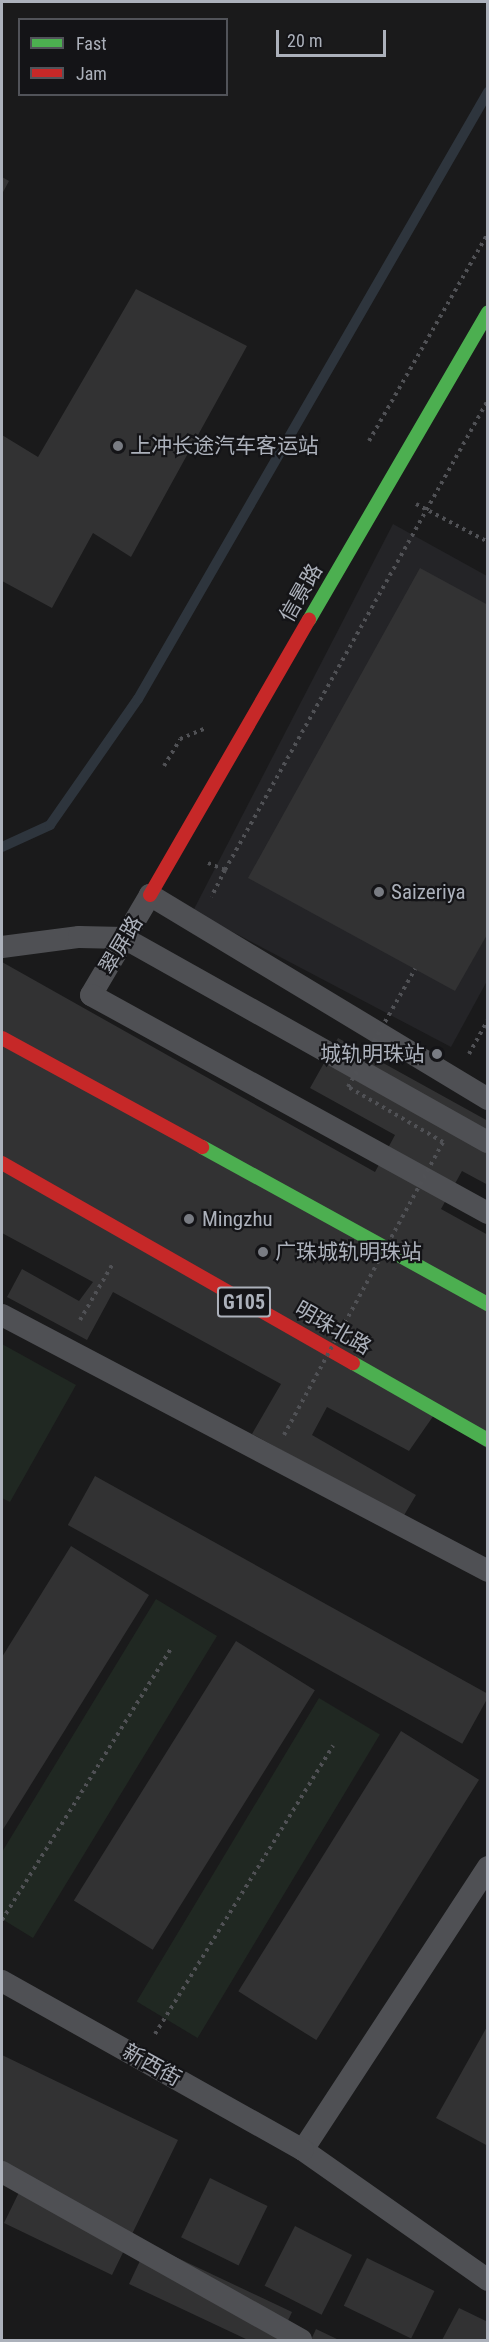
<!DOCTYPE html>
<meta charset="utf-8">
<style>
body{margin:0}
#map{position:relative;width:489px;height:2342px;overflow:hidden;background:#1a1a1b;font-family:"Roboto Condensed","Noto Sans SC",sans-serif}
div>[style]{position:absolute}
.built>*{inset:0;background:#242427}
.green>*{inset:0;background:#202822;transform-origin:0 0}
.stream>*{height:10px;margin:-5px;padding:0 5px;transform-origin:5px;border-radius:5px;background:#2e353d}
.building>*{inset:0;background:#323233;transform-origin:0 0}
.path>*{height:4px;margin-top:-2px;transform-origin:0;background:repeating-linear-gradient(90deg,#505155 0 3px,transparent 0 7.5px)}
.lane>*{height:22px;margin:-11px;padding:0 11px;transform-origin:11px;border-radius:11px;background:#4f5054}
.fast>*{height:14px;margin:-7px;padding:0 7px;transform-origin:7px;border-radius:7px;background:#4caf50}
.jam>*{height:14px;margin:-7px;padding:0 7px;transform-origin:7px;border-radius:7px;background:#c62828}
.path-bridge>*{height:4px;margin-top:-2px;transform-origin:0;background:repeating-linear-gradient(90deg,#505155 0 3px,transparent 0 7.5px)}
.dots>*{width:16px;height:16px;translate:-50% -50%;box-sizing:border-box;border:3px solid #141417;border-radius:50%}
span{translate:-50% -50%;white-space:nowrap;text-align:center;line-height:1.15;-webkit-text-stroke:4.5px #141417;paint-order:stroke}
.shield-label span{padding:2px 4px;background:#141417;border:2px solid;border-radius:4px;-webkit-text-stroke-width:0}
.shield-label{font-size:20px;color:#acb1bb;font-weight:700}
.poi-label{font-size:21px;color:#acb1bb}
.left{translate:0 -50%;text-align:left}
.right{translate:-100% -50%;text-align:right}
.street-label{font-size:21px;color:#acb1bb}
.frame{position:absolute;inset:0;border:3px solid #acb1bb;pointer-events:none}
.legend{position:absolute;left:18px;top:18px;width:210px;height:78px;box-sizing:border-box;background:#141417;border:2px solid #515359;margin:0;padding:8px 10px;list-style:none;font-size:18px;color:#acb1bb}
.legend li{display:flex;align-items:center;gap:12px;height:30px}
.legend b{width:30px;border:2px solid #515359}
.scale{position:absolute;left:276px;top:30px;width:110px;height:27px;box-sizing:border-box;border:3px solid #acb1bb;border-top:0;padding-left:8px;font-size:18px;line-height:21px;white-space:nowrap;color:#acb1bb;-webkit-text-stroke:4px #141417;paint-order:stroke}
</style>
<div id="map">
<div class="built">
<div style="clip-path:polygon(393px 524px,487px 576px,487px 981px,451px 1047px,193px 911px)"></div>
</div>
<div class="green">
<div style="clip-path:polygon(2px 1344px,76px 1385px,10px 1502px,2px 1498px)"></div>
<div style="clip-path:polygon(156px 1599px,217px 1636px,33px 1938px,2px 1919px,2px 1852px)"></div>
<div style="left:319px;top:1698px;width:71px;height:354px;rotate:31deg"></div>
</div>
<div class="stream">
<div style="left:2px;top:847px;width:53px;rotate:-24.6deg"></div>
<div style="left:50px;top:825px;width:154px;rotate:-55.1deg"></div>
<div style="left:138px;top:699px;width:701px;rotate:-60.03deg"></div>
</div>
<div class="building">
<div style="clip-path:polygon(2px 177px,9px 181px,2px 194px)"></div>
<div style="clip-path:polygon(136px 289px,247px 346px,131px 557px,93px 533px,52px 608px,2px 581px,2px 435px,38px 457px)"></div>
<div style="clip-path:polygon(420px 568px,488px 605px,488px 933px,455px 991px,248px 878px)"></div>
<div style="clip-path:polygon(2px 962px,375px 1172px,395px 1135px,310px 1088px,338px 1038px,488px 1121px,488px 1185px,462px 1171px,441px 1209px,488px 1235px,488px 1449px,434px 1415px,409px 1451px,327px 1407px,312px 1435px,416px 1495px,403px 1517px,252px 1434px,281px 1384px,113px 1292px,87px 1340px,7px 1297px,22px 1269px,79px 1301px,93px 1282px,2px 1233px)"></div>
<div style="left:95px;top:1476px;width:451px;height:56px;rotate:29deg"></div>
<div style="clip-path:polygon(71px 1546px,149px 1595px,2px 1831px,2px 1657px)"></div>
<div style="left:236px;top:1641px;width:93px;height:306px;rotate:32deg"></div>
<div style="left:401px;top:1731px;width:92px;height:307px;rotate:32deg"></div>
<div style="clip-path:polygon(488px 2025px,488px 2146px,436px 2118px)"></div>
<div style="clip-path:polygon(2px 2055px,178px 2140px,112px 2275px,4px 2223px,25px 2180px,2px 2168px)"></div>
<div style="left:210px;top:2178px;width:64px;height:66px;rotate:26deg"></div>
<div style="left:295px;top:2226px;width:64px;height:67px;rotate:27deg"></div>
<div style="clip-path:polygon(148px 2244px,292px 2312px,279px 2340px,248px 2340px,129px 2284px)"></div>
<div style="left:367px;top:2258px;width:75px;height:53px;rotate:26deg"></div>
<div style="clip-path:polygon(459px 2308px,488px 2322px,488px 2340px,442px 2340px)"></div>
<div style="clip-path:polygon(316px 2329px,339px 2340px,311px 2340px)"></div>
</div>
<div class="path">
<div style="left:369px;top:441px;width:240px;rotate:-60.2deg"></div>
<div style="left:416px;top:504px;width:81px;rotate:27.8deg"></div>
<div style="left:164px;top:766px;width:31px;rotate:-59deg"></div>
<div style="left:180px;top:739px;width:28px;rotate:-23deg"></div>
<div style="left:208px;top:863px;width:18px;rotate:22deg"></div>
<div style="left:225px;top:870px;width:30px;rotate:117deg"></div>
<div style="left:225px;top:870px;width:539px;rotate:-60.77deg"></div>
<div style="left:469px;top:1054px;width:39px;rotate:-61deg"></div>
<div style="left:80px;top:1320px;width:64px;rotate:-59.8deg"></div>
<div style="left:2px;top:1920px;width:320px;rotate:-58.1deg"></div>
<div style="left:155px;top:2034px;width:339px;rotate:-58.3deg"></div>
</div>
<div class="lane">
<div style="left:2px;top:947px;width:78px;rotate:-7.4deg"></div>
<div style="left:79px;top:937px;width:45px;rotate:1.3deg"></div>
<div style="left:124px;top:938px;width:417px;rotate:29.3deg"></div>
<div style="left:488px;top:1099px;width:395px;rotate:-148.9deg"></div>
<div style="left:150px;top:895px;width:116px;rotate:120.5deg"></div>
<div style="left:91px;top:995px;width:453px;rotate:28.8deg"></div>
<div style="left:2px;top:1315px;width:549px;rotate:27.78deg"></div>
<div style="left:488px;top:1867px;width:338px;rotate:123.2deg"></div>
<div style="left:303px;top:2150px;width:226px;rotate:35.1deg"></div>
<div style="left:2px;top:1981px;width:345px;rotate:29.3deg"></div>
<div style="left:2px;top:2172px;width:343px;rotate:29.3deg"></div>
</div>
<div class="fast">
<div style="left:309px;top:620px;width:356px;rotate:-59.8deg"></div>
<div style="left:202px;top:1147px;width:326px;rotate:28.8deg"></div>
<div style="left:353px;top:1363px;width:155px;rotate:29.7deg"></div>
</div>
<div class="jam">
<div style="left:150px;top:895px;width:318px;rotate:-60deg"></div>
<div style="left:2px;top:1038px;width:228px;rotate:28.6deg"></div>
<div style="left:2px;top:1163px;width:404px;rotate:29.7deg"></div>
</div>
<div class="path-bridge">
<div style="left:284px;top:1435px;width:333px;rotate:-61.5deg"></div>
<div style="left:443px;top:1142px;width:110px;rotate:-149.9deg"></div>
<div style="left:348px;top:1087px;width:136px;rotate:-60.4deg"></div>
</div>
<div class="dots">
<div style="left:118px;top:446px;background:#797c83"></div>
<div style="left:379px;top:892px;background:#797c83"></div>
<div style="left:437px;top:1054px;background:#797c83"></div>
<div style="left:189px;top:1219px;background:#797c83"></div>
<div style="left:263px;top:1252px;background:#797c83"></div>
</div>
<div class="shield-label">
<span style="left:244px;top:1302px">G105</span>
</div>
<div class="poi-label">
<span class="left" style="left:130px;top:446px">上冲长途汽车客运站</span>
<span class="left" style="left:391px;top:892px">Saizeriya</span>
<span class="right" style="left:425px;top:1054px">城轨明珠站</span>
<span class="left" style="left:202px;top:1219px">Mingzhu</span>
<span class="left" style="left:275px;top:1252px">广珠城轨明珠站</span>
</div>
<div class="street-label">
<span style="left:301px;top:593px;rotate:-60deg">信景路</span>
<span style="left:121px;top:945px;rotate:-59deg">翠屏路</span>
<span style="left:333px;top:1328px;rotate:30deg">明珠北路</span>
<span style="left:152px;top:2065px;rotate:29deg">新西街</span>
</div>
<div class="frame"></div>
<ul class="legend">
<li><b style="height:8px;background:#4caf50"></b>Fast</li>
<li><b style="height:8px;background:#c62828"></b>Jam</li>
</ul>
<div class="scale">20 m</div>
</div>
